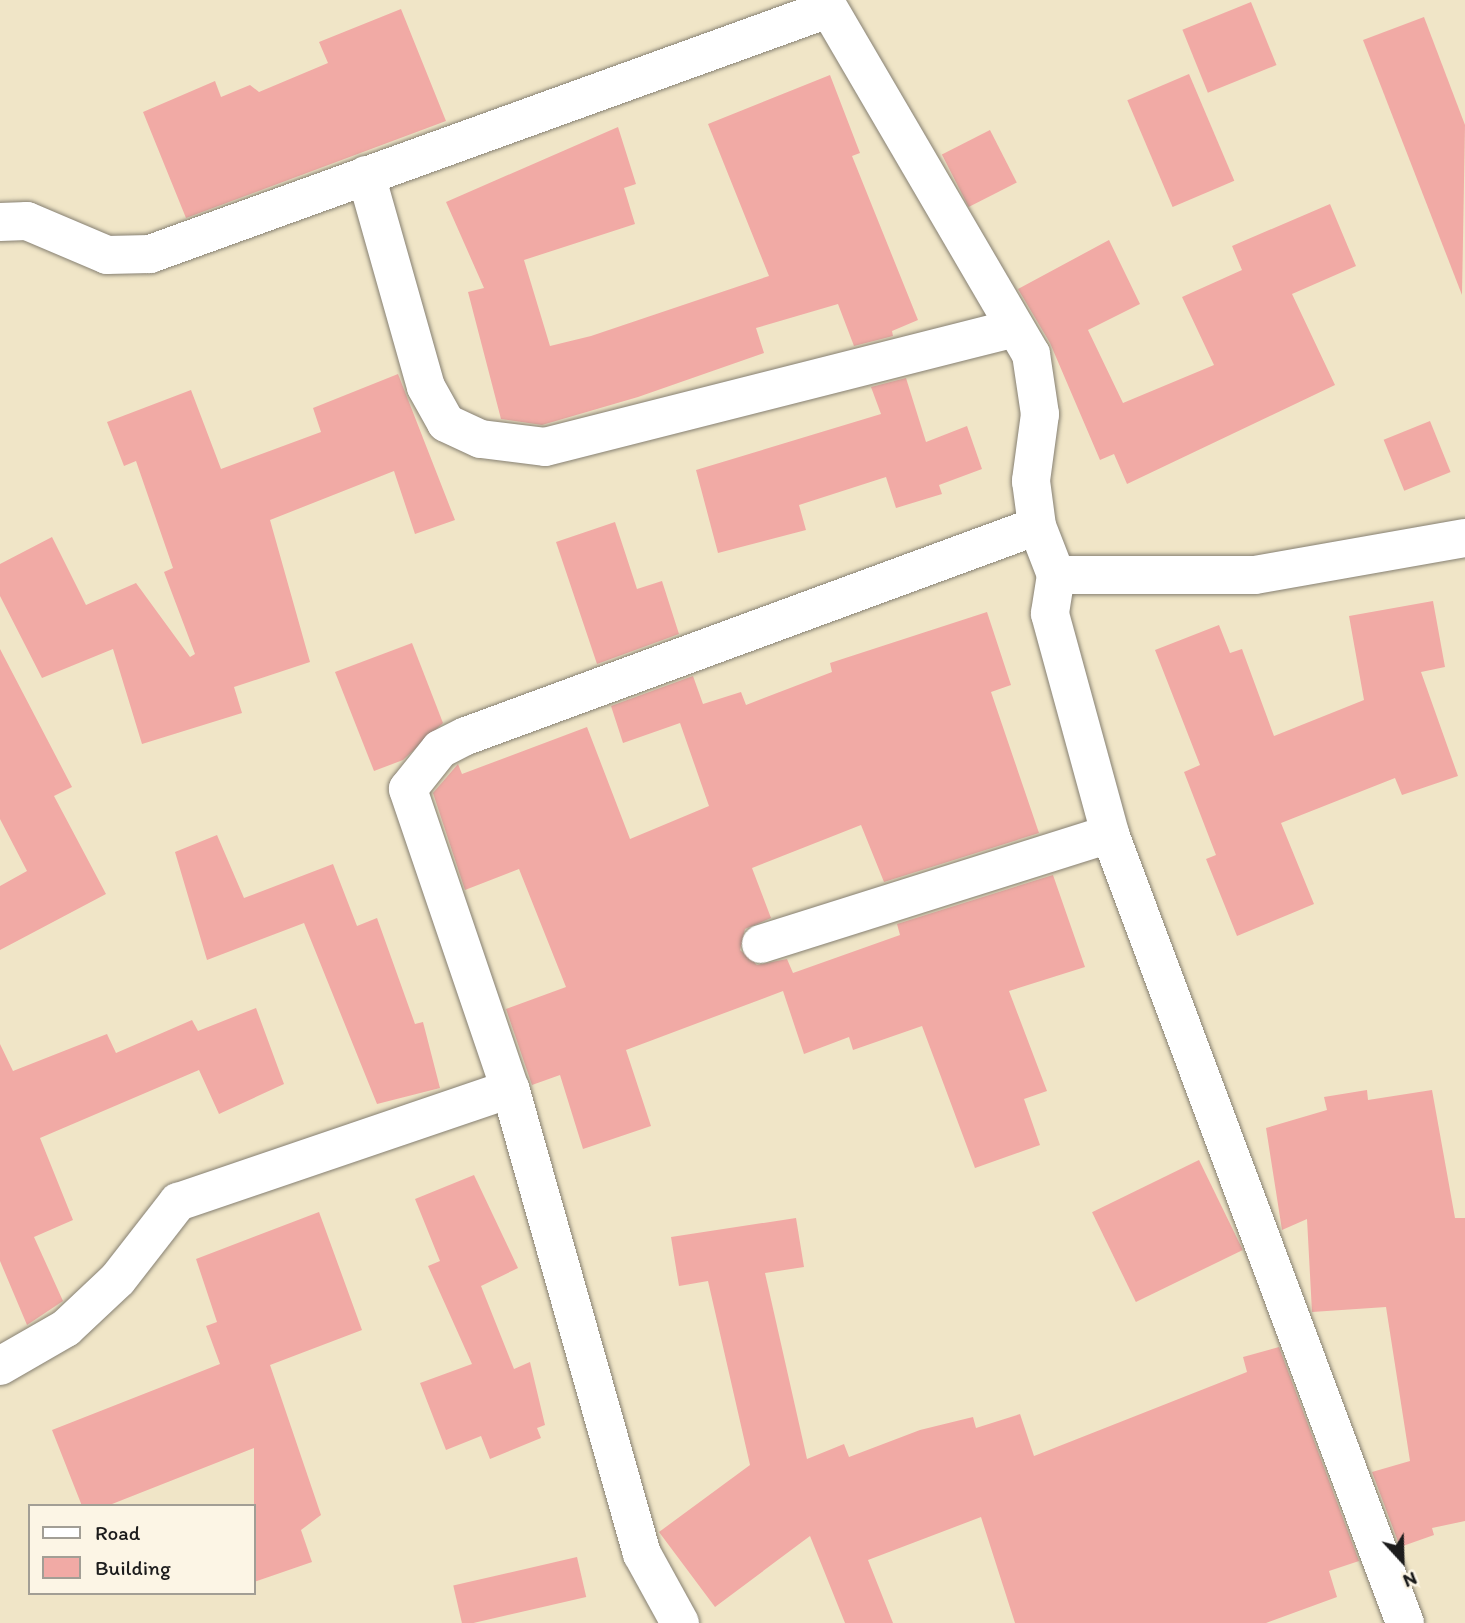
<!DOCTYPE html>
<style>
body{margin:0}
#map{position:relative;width:1465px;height:1623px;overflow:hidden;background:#f0e5c7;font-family:Itim,sans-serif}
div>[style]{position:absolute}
.building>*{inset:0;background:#f1aaa5;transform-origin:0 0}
.roads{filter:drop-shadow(0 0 2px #868072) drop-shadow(0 0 2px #868072)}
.minor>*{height:38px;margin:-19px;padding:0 19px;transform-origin:19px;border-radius:19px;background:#fff}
span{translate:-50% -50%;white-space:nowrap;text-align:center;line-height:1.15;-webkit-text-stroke:5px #fcf5e5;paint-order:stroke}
.legend{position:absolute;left:28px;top:1504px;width:228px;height:91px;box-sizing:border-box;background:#fcf5e5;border:2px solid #a29e95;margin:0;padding:9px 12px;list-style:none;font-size:21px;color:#1c1c1c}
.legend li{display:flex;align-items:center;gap:14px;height:35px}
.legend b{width:35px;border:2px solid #a29e95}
.north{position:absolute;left:1367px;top:1525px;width:70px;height:70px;-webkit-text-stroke:5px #fcf5e5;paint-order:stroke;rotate:158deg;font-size:19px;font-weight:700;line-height:28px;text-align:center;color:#1c1c1c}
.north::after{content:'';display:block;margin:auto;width:24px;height:32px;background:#1c1c1c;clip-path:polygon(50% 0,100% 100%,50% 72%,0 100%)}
</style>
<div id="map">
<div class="building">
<div style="left:1251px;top:2px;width:68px;height:74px;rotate:68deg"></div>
<div style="clip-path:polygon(401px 9px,446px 121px,186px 218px,143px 112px,215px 81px,221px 97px,250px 85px,259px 92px,328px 63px,319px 42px)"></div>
<div style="clip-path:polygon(1424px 17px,1465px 125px,1462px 295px,1363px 40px)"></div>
<div style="left:1189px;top:74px;width:116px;height:67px;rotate:67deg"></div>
<div style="clip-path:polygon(830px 75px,860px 153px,852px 156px,918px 320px,892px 331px,893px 336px,854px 346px,838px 304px,756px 328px,764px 353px,638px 397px,542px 425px,501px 419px,468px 292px,484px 288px,446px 202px,618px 127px,636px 184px,624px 188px,635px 224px,524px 260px,550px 346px,591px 336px,769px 276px,708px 124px)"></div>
<div style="left:990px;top:130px;width:59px;height:54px;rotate:63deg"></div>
<div style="clip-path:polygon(1330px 204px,1356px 266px,1292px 294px,1335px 385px,1127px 484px,1114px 454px,1100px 460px,1050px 343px,1018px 289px,1109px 240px,1140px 304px,1088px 330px,1123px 403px,1214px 365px,1182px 297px,1242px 270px,1232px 246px)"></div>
<div style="clip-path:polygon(398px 374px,455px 520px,415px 534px,394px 471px,270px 520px,310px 662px,234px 687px,242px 713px,142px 744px,113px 649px,42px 678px,0 596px,0 564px,52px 537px,86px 605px,136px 583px,190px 657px,195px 654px,164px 572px,173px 568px,136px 461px,124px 466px,107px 422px,191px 390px,221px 469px,321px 432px,313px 408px)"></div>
<div style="clip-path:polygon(906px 378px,926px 442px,967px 426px,982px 469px,939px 485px,942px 494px,896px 508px,886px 477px,799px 505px,806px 530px,718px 553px,696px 470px,881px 414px,871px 387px)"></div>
<div style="left:1430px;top:421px;width:55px;height:50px;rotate:68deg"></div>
<div style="clip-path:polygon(615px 522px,637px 589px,662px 581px,679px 634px,597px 664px,556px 542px)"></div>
<div style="clip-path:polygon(1433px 601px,1445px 667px,1421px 672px,1458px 776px,1402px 795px,1395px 778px,1281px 823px,1314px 904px,1237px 936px,1206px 859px,1216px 855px,1184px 772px,1200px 765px,1155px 650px,1219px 625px,1230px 653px,1242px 649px,1274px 736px,1364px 700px,1349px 616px)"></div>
<div style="clip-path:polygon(987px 612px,1011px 685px,991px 692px,1039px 833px,884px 882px,861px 825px,752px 868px,771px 918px,745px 929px,740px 950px,757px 965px,787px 959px,793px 973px,900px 935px,897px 924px,1053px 875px,1085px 967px,1009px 991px,1047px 1091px,1024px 1099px,1040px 1145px,975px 1168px,922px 1026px,853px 1050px,849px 1037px,804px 1054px,783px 991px,626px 1050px,651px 1126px,583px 1149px,560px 1075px,532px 1085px,506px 1009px,566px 987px,519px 869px,465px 890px,433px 793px,458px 764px,462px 774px,587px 727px,630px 839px,709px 806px,680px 723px,623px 743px,611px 706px,693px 676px,703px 704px,741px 692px,746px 705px,832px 672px,830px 663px)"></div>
<div style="clip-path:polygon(412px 643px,443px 723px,403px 760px,374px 771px,335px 672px)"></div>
<div style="clip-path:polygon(0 649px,72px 787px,54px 796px,106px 894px,0 950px,0 886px,27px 871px,0 819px)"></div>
<div style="clip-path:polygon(217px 835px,244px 898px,333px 864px,357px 926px,377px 918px,415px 1024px,423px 1022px,440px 1088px,377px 1104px,304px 923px,207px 960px,175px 852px)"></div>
<div style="clip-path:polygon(256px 1008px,284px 1084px,219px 1114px,199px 1070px,40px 1138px,73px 1220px,34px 1237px,63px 1301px,27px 1325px,0 1261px,0 1044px,13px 1071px,107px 1034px,116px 1053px,192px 1020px,198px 1031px)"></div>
<div style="clip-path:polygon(1367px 1090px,1368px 1100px,1432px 1090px,1455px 1218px,1465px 1218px,1465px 1521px,1432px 1528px,1434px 1535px,1400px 1547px,1372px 1472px,1410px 1461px,1386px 1307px,1312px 1312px,1307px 1219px,1282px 1230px,1266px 1128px,1327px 1110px,1324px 1097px)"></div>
<div style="left:1199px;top:1160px;width:100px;height:119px;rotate:64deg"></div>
<div style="clip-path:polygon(474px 1175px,518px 1268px,481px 1286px,514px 1369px,530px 1362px,545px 1425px,537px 1428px,541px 1438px,490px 1459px,481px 1436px,446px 1450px,420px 1383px,472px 1364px,428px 1266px,440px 1261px,415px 1199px)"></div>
<div style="clip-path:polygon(319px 1212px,362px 1330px,270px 1365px,321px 1515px,301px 1530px,312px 1562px,254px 1582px,254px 1448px,107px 1506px,82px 1506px,52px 1430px,220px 1364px,206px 1326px,217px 1322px,196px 1259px)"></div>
<div style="clip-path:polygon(796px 1218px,804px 1267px,765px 1273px,807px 1459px,844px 1444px,849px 1457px,920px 1430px,973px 1417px,976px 1428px,1020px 1414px,1034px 1456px,1247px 1372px,1243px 1357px,1279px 1347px,1359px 1561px,1329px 1571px,1337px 1597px,1266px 1623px,1015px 1623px,981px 1517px,868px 1560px,893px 1623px,845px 1623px,810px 1536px,715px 1607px,659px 1532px,750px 1465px,708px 1281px,679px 1286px,671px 1237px)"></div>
<div style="left:577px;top:1557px;width:41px;height:127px;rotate:77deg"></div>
</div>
<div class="roads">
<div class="minor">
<div style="left:824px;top:0;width:410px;rotate:59.7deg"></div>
<div style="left:1031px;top:354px;width:61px;rotate:81.5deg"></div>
<div style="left:1040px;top:414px;width:68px;rotate:97.7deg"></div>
<div style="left:1031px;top:481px;width:45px;rotate:82.4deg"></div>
<div style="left:1037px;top:526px;width:53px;rotate:68.8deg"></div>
<div style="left:1056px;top:575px;width:39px;rotate:99deg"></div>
<div style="left:1050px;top:614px;width:228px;rotate:74.7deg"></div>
<div style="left:1110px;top:834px;width:842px;rotate:69.5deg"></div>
<div style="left:366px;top:175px;width:220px;rotate:74.2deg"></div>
<div style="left:426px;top:387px;width:41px;rotate:60.9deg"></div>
<div style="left:446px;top:423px;width:38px;rotate:25deg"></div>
<div style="left:481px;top:439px;width:64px;rotate:7.1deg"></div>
<div style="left:545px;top:447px;width:484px;rotate:-14.2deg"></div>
<div style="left:0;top:222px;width:27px;rotate:-2deg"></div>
<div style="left:27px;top:221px;width:87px;rotate:23deg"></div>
<div style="left:107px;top:255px;width:43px;rotate:-1.3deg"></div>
<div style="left:150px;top:254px;width:721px;rotate:-19.87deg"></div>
<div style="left:1056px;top:575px;width:199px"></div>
<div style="left:1255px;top:575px;width:213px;rotate:-10deg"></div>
<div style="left:761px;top:944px;width:366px;rotate:-17.5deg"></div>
<div style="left:0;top:1366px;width:76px;rotate:-29.9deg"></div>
<div style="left:66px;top:1328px;width:71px;rotate:-43.3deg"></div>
<div style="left:118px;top:1279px;width:98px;rotate:-52.1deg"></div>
<div style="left:178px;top:1202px;width:351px;rotate:-18.8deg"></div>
<div style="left:680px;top:1623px;width:79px;rotate:-118.8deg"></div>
<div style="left:642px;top:1554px;width:483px;rotate:-105.8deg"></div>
<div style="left:510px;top:1089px;width:317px;rotate:-108.8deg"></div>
<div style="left:408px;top:789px;width:51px;rotate:-51.3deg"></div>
<div style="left:440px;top:749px;width:29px;rotate:-27deg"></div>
<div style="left:466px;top:736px;width:608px;rotate:-20.19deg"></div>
</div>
</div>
<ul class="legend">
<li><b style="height:9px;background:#fff"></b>Road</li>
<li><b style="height:19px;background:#f1aaa5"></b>Building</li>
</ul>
<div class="north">N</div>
</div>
